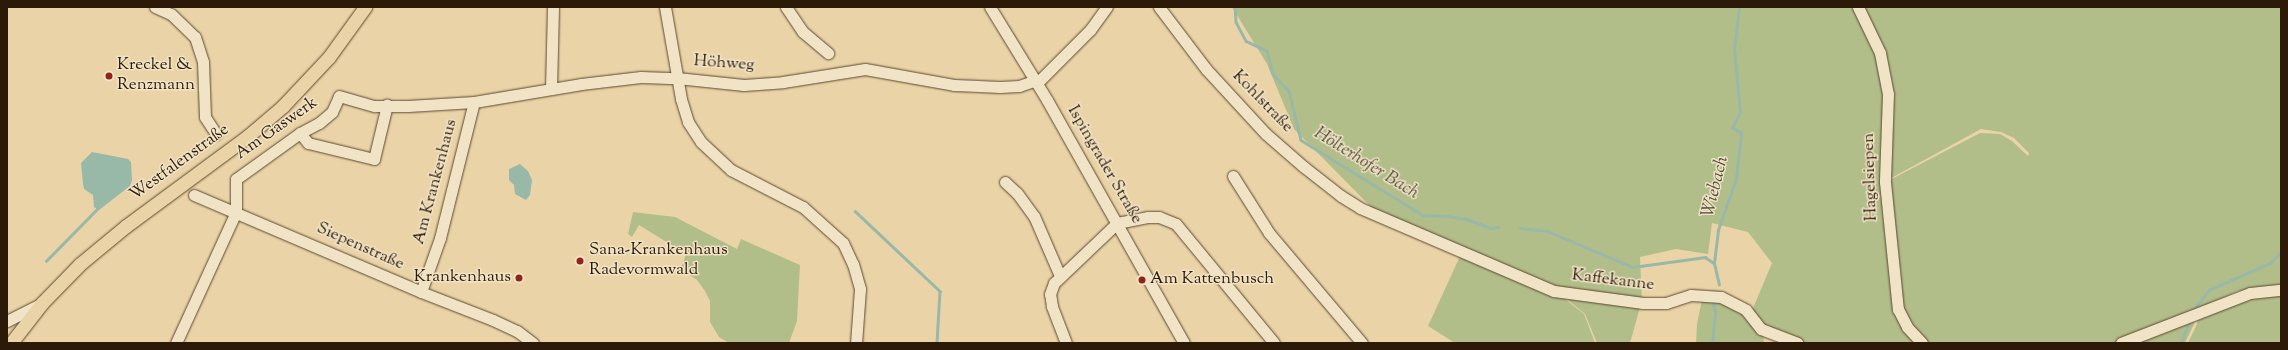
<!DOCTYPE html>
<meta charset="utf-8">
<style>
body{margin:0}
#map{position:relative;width:2288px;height:350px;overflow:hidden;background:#ead4a7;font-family:"Sorts Mill Goudy",serif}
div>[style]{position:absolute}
.green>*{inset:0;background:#b2be8a}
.water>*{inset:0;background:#98b8a8}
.stream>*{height:2.5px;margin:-1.25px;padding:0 1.25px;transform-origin:1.25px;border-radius:1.25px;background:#98b8a8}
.roads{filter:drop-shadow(0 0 1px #5c482f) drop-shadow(0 0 1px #5c482f)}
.minor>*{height:11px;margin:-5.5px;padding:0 5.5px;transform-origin:5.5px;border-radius:5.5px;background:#f1e3c6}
.major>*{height:13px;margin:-6.5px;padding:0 6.5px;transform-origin:6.5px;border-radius:6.5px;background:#ead4a7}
.dots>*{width:11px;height:11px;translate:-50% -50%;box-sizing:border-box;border:2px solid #f1e3c6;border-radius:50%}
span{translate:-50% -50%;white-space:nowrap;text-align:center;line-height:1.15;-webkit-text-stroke:3px #f1e3c6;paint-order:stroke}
.street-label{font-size:17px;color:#2c1907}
.poi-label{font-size:17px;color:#2c1907}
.left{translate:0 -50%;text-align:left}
.right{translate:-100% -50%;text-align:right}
.water-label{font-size:18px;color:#4c4937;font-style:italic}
.frame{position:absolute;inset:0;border:8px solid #2c1907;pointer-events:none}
</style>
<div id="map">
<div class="green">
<div style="clip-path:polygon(1232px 7px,2281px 7px,2281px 288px,2237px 291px,2195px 312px,2120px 342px,1924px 343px,1902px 317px,1898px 298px,1886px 182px,1980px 133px,2000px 134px,2012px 141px,2028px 156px,2029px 153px,2014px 138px,2001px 132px,1981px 129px,1884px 182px,1900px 317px,1921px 343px,1804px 343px,1763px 328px,1751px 313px,1772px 263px,1748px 232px,1712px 223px,1708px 254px,1676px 249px,1640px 257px,1642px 302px,1555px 290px,1378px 214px,1294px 129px,1267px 64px)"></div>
<div style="clip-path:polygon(633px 212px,675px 217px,737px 249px,741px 239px,800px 265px,797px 321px,789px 343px,729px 343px,719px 337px,710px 322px,710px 301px,705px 291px,697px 280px,681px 269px,686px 254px,639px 225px,632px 237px,628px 234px)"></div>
<div style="clip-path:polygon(1461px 254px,1555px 291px,1584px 314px,1595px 343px,1455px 343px,1428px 326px)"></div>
<div style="clip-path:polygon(1557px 291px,1641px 304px,1630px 343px,1597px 343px,1585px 314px)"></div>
<div style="clip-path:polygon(2281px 292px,2281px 343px,2188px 343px,2197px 324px,2198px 314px,2237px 299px)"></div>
<div style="clip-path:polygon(1703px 295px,1735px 303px,1763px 331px,1764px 343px,1696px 343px,1697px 324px)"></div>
<div style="clip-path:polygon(2194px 315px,2194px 324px,2185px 343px,2125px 343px)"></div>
</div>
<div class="water">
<div style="clip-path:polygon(92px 152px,128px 159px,131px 162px,132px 180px,130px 186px,99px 210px,94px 207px,93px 195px,84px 189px,83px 184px,81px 163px)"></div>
<div style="clip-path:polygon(520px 164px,528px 171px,532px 180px,530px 195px,526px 200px,515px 194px,514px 185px,509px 180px,509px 169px)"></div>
</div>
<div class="stream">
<div style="left:1235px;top:7px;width:15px;rotate:86deg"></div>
<div style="left:1236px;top:22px;width:21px;rotate:62deg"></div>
<div style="left:1246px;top:41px;width:23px;rotate:25deg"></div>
<div style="left:1267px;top:51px;width:24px;rotate:75deg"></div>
<div style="left:1273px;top:74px;width:23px;rotate:47deg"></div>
<div style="left:1289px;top:91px;width:50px;rotate:76.2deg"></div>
<div style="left:1301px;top:140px;width:143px;rotate:31.6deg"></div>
<div style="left:1423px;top:215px;width:25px;rotate:2deg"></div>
<div style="left:1448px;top:216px;width:19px;rotate:9deg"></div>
<div style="left:1467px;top:219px;width:25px;rotate:21deg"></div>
<div style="left:1490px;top:228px;width:8px;rotate:-7deg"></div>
<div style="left:855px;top:211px;width:117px;rotate:43.3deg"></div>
<div style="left:940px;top:291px;width:52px;rotate:93.3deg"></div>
<div style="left:1520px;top:228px;width:27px;rotate:6deg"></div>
<div style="left:1547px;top:231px;width:93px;rotate:22.7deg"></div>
<div style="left:1633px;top:267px;width:73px;rotate:-7.9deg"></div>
<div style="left:1705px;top:257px;width:11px;rotate:34deg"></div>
<div style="left:46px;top:261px;width:74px;rotate:-45.5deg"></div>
<div style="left:1719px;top:285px;width:23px;rotate:-103deg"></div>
<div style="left:1714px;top:263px;width:33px;rotate:-83deg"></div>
<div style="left:1718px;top:230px;width:54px;rotate:-70.6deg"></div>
<div style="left:1736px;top:179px;width:46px;rotate:-83.8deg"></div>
<div style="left:1741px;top:133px;width:10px;rotate:-151deg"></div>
<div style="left:1732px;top:128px;width:18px;rotate:-63deg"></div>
<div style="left:1740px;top:112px;width:63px;rotate:-95.4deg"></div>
<div style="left:1734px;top:49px;width:42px;rotate:-83.2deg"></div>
<div style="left:2195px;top:308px;width:23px;rotate:-52deg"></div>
<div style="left:2209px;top:290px;width:67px;rotate:-23.9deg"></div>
<div style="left:2270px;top:263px;width:16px;rotate:-45deg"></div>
<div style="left:1712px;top:343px;width:31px;rotate:-84deg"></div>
<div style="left:1715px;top:312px;width:8px;rotate:-104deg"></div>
<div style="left:2181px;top:343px;width:20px;rotate:-70deg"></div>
</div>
<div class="roads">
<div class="minor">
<div style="left:155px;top:7px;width:17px;rotate:24deg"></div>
<div style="left:171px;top:14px;width:33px;rotate:44deg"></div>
<div style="left:195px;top:37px;width:26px;rotate:72deg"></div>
<div style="left:203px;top:62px;width:55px;rotate:87.9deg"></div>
<div style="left:205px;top:117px;width:20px;rotate:57deg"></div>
<div style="left:665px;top:7px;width:93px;rotate:80.1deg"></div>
<div style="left:681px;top:99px;width:24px;rotate:73deg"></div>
<div style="left:688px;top:122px;width:24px;rotate:57deg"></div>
<div style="left:701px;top:142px;width:41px;rotate:43deg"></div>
<div style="left:731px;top:170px;width:81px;rotate:27.2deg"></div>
<div style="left:803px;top:207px;width:54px;rotate:42deg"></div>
<div style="left:843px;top:243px;width:23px;rotate:65deg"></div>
<div style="left:853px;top:264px;width:26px;rotate:74deg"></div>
<div style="left:860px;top:289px;width:54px;rotate:94.2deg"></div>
<div style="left:786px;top:7px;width:30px;rotate:56deg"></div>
<div style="left:803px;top:32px;width:33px;rotate:40deg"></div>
<div style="left:990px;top:7px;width:109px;rotate:58.5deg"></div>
<div style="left:1047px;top:100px;width:279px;rotate:60.6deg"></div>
<div style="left:1159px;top:7px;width:78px;rotate:52.8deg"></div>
<div style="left:1206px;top:69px;width:88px;rotate:47.3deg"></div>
<div style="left:1266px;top:134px;width:50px;rotate:41deg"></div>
<div style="left:1304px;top:167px;width:47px;rotate:38.1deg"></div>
<div style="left:1341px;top:196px;width:22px;rotate:32deg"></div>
<div style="left:1360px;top:208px;width:211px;rotate:23.2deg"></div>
<div style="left:1554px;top:291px;width:90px;rotate:7.7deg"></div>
<div style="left:1643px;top:303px;width:23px"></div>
<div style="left:1666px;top:303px;width:26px;rotate:-18deg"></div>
<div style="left:1691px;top:295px;width:30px;rotate:4deg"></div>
<div style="left:1721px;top:297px;width:28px;rotate:27deg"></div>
<div style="left:1746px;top:310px;width:24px;rotate:52deg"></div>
<div style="left:1761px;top:329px;width:39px;rotate:21deg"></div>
<div style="left:1858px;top:7px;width:51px;rotate:64.4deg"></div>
<div style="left:1880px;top:53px;width:42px;rotate:79deg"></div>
<div style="left:1888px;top:94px;width:88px;rotate:92deg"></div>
<div style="left:1885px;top:182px;width:128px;rotate:84.2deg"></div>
<div style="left:1898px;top:309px;width:20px;rotate:63deg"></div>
<div style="left:1907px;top:327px;width:22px;rotate:47deg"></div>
<div style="left:1037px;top:83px;width:75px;rotate:-45deg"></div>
<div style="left:1090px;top:30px;width:29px;rotate:-54deg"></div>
<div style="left:551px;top:89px;width:82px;rotate:-88.6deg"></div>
<div style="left:300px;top:133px;width:13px;rotate:51deg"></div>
<div style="left:308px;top:143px;width:68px;rotate:13.6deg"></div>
<div style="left:374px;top:159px;width:56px;rotate:-76.5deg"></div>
<div style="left:1233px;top:176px;width:67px;rotate:57.7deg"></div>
<div style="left:1269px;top:233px;width:144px;rotate:49.8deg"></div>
<div style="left:1005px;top:182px;width:16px;rotate:43deg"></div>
<div style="left:1017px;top:193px;width:29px;rotate:54deg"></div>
<div style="left:1034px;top:216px;width:65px;rotate:66.6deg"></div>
<div style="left:194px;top:195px;width:247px;rotate:23.1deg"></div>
<div style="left:421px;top:292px;width:77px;rotate:21.3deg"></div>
<div style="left:493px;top:320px;width:26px;rotate:25deg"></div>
<div style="left:517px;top:331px;width:20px;rotate:37deg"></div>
<div style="left:421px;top:292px;width:57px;rotate:-70.6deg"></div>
<div style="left:440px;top:238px;width:140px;rotate:-76deg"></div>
<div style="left:7px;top:321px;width:35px;rotate:-27deg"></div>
<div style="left:176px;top:343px;width:144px;rotate:-65.4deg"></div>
<div style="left:236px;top:212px;width:33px;rotate:-90deg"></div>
<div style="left:236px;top:179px;width:79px;rotate:-35.7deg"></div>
<div style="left:300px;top:133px;width:21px;rotate:-28deg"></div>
<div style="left:319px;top:123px;width:17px;rotate:-40deg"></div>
<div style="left:332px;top:112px;width:17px;rotate:-66deg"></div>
<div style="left:339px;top:96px;width:37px;rotate:16deg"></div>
<div style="left:375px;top:106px;width:33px"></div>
<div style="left:408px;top:106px;width:66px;rotate:-3.5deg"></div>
<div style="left:474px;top:102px;width:109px;rotate:-9.5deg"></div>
<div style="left:581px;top:84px;width:60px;rotate:-6.7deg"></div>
<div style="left:641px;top:77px;width:36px;rotate:2deg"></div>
<div style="left:677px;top:78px;width:67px;rotate:6deg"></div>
<div style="left:744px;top:85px;width:39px;rotate:-4deg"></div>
<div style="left:783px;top:82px;width:83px;rotate:-9deg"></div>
<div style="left:865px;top:69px;width:90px;rotate:10.2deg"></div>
<div style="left:954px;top:85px;width:46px;rotate:2.5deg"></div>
<div style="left:1000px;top:87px;width:19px;rotate:-3deg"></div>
<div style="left:1019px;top:86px;width:18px;rotate:-19deg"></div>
<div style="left:1066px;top:343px;width:40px;rotate:-111deg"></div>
<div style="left:1052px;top:306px;width:12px;rotate:-99deg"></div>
<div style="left:1050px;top:294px;width:12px;rotate:-70deg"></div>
<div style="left:1054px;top:283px;width:87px;rotate:-43.6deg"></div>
<div style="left:1117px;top:223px;width:32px;rotate:-11deg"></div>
<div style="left:1148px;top:217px;width:11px"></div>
<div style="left:1159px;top:217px;width:18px;rotate:22deg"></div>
<div style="left:1176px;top:224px;width:154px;rotate:50.5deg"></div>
<div style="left:2121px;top:343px;width:138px;rotate:-21.2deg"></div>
<div style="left:2250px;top:293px;width:31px;rotate:-6deg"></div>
</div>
<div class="major">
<div style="left:11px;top:343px;width:51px;rotate:-52.2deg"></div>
<div style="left:42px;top:303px;width:54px;rotate:-45.7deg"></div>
<div style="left:80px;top:264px;width:60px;rotate:-39.6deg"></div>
<div style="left:126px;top:226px;width:152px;rotate:-36.4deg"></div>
<div style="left:248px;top:136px;width:46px;rotate:-40.6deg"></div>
<div style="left:283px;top:106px;width:67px;rotate:-46.8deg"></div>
<div style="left:329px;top:57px;width:62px;rotate:-54.2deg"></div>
</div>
</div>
<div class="dots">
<div style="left:109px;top:76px;background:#8f2418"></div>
<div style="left:580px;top:261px;background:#8f2418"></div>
<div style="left:519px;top:278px;background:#8f2418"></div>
<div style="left:1142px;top:280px;background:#8f2418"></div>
</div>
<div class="street-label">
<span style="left:724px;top:64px;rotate:4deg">Höhweg</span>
<span style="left:1262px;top:102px;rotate:46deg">Kohlstraße</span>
<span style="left:277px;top:129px;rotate:-35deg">Am Gaswerk</span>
<span style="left:180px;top:163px;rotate:-36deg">Westfalenstraße</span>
<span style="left:1104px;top:165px;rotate:60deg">Ispingrader Straße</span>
<span style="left:1871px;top:177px;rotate:-92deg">Hagelsiepen</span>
<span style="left:436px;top:182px;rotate:-75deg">Am Krankenhaus</span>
<span style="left:360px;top:247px;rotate:24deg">Siepenstraße</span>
<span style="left:1613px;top:281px;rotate:7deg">Kaffekanne</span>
</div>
<div class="poi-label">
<span class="left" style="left:117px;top:76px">Kreckel &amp;<br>Renzmann</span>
<span class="left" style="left:589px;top:261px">Sana-Krankenhaus<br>Radevormwald</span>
<span class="right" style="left:511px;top:278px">Krankenhaus</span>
<span class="left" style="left:1150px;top:280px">Am Kattenbusch</span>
</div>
<div class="water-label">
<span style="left:1366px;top:164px;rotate:32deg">Hölterhofer Bach</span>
<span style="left:1716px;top:187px;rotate:-76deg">Wiebach</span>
</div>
<div class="frame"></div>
</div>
